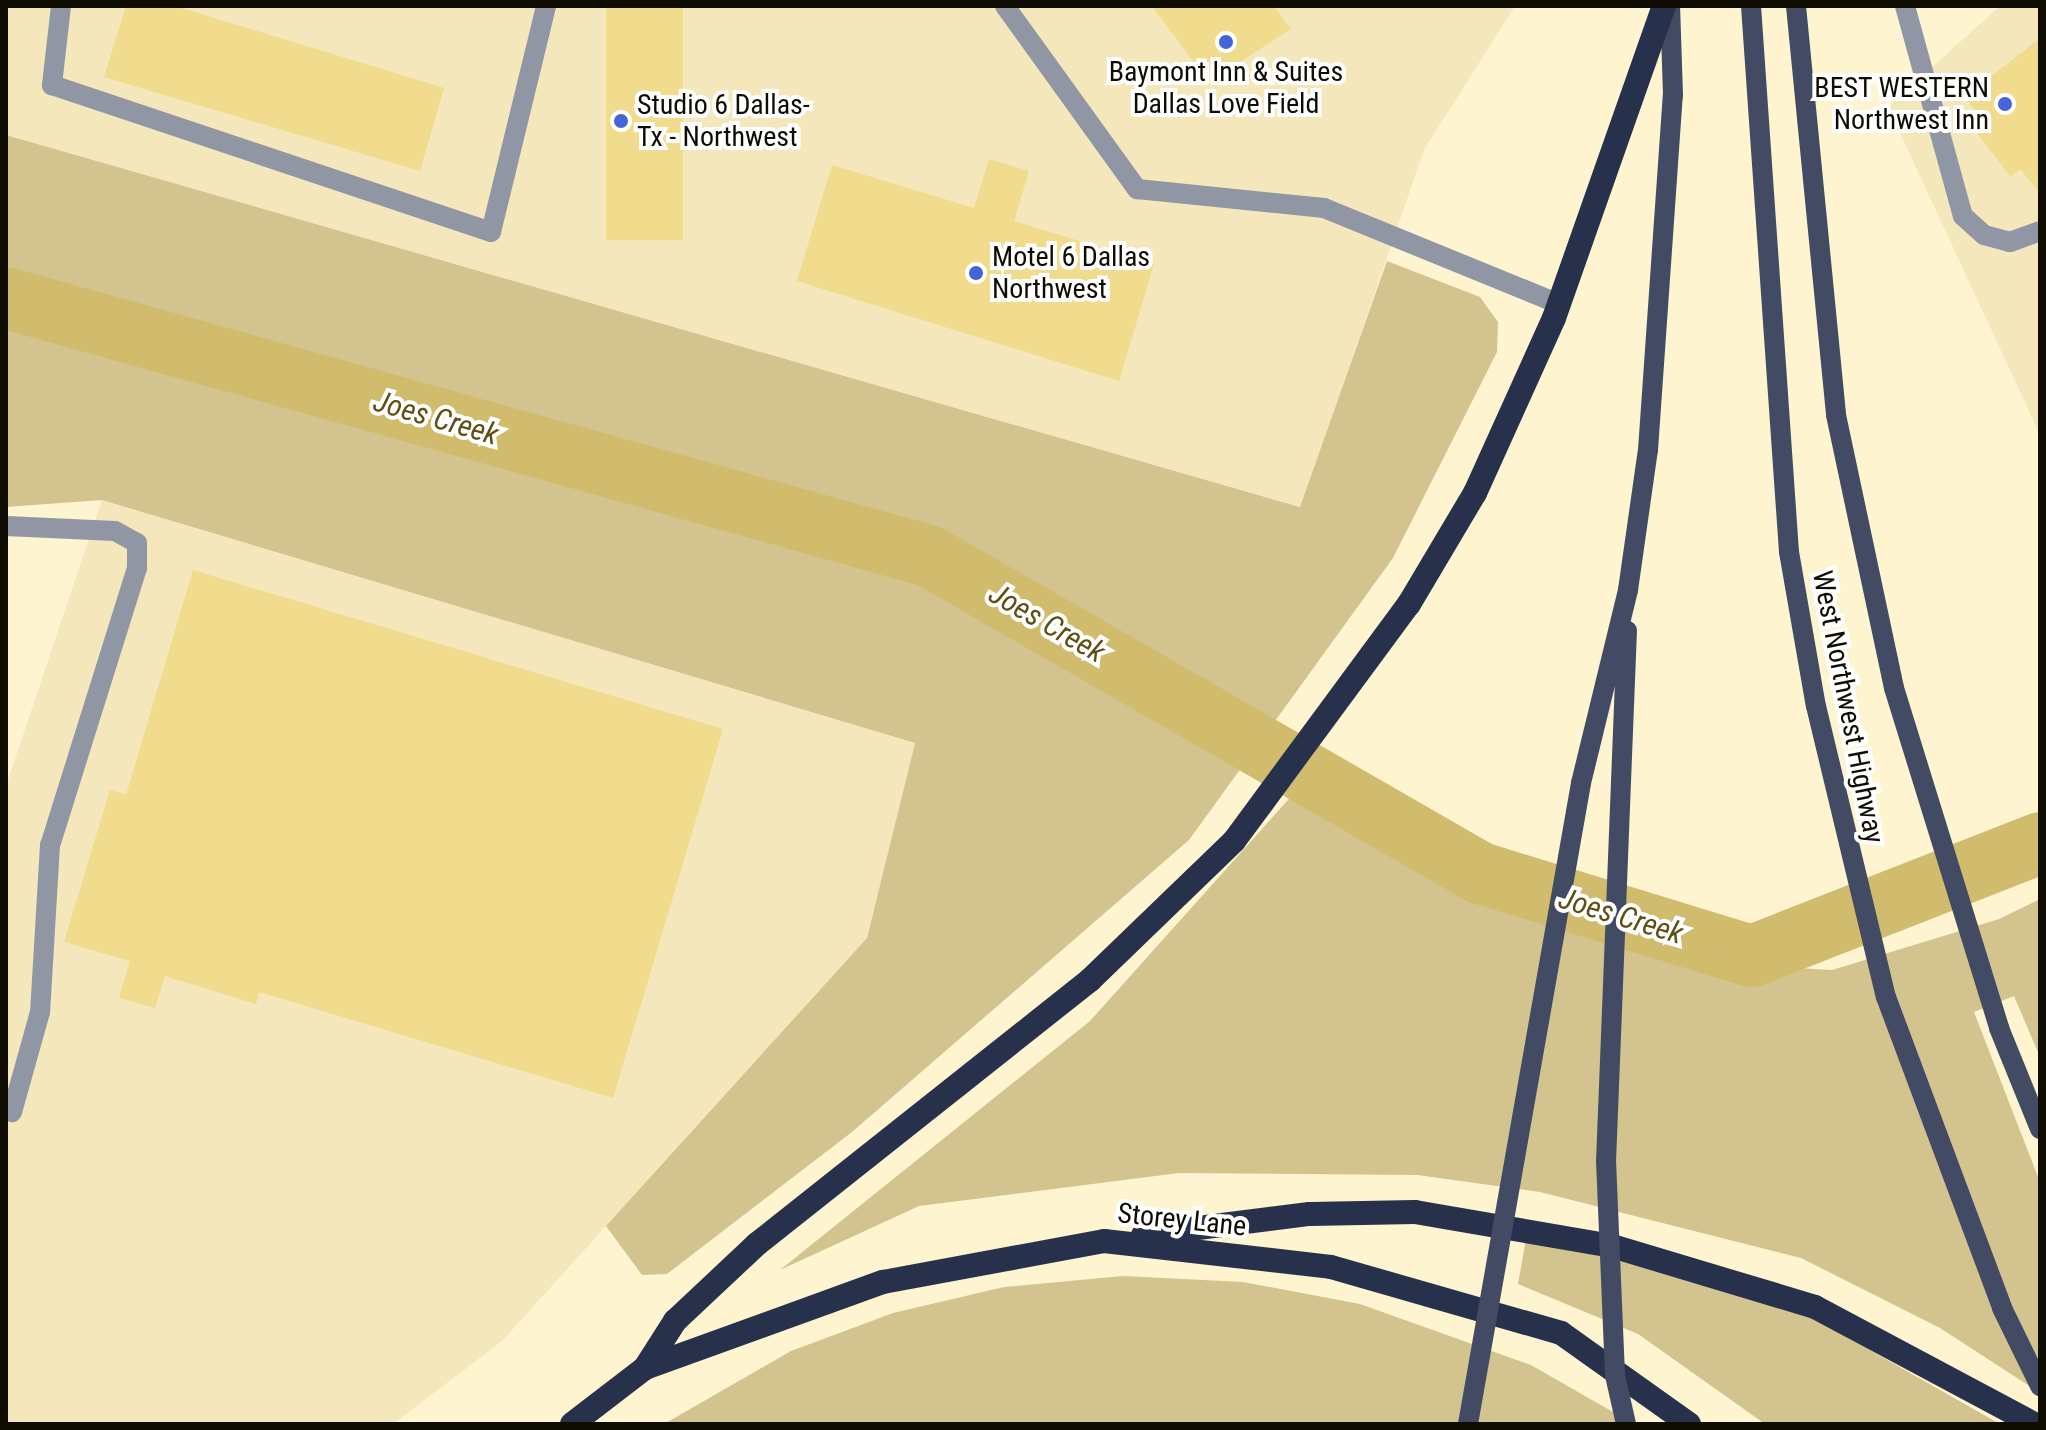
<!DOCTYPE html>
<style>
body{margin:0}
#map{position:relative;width:2046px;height:1430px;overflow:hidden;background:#fef4d0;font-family:"Roboto Condensed",sans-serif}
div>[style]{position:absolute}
.built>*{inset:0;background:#f3e7bb}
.green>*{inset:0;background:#d3c48f}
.river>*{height:62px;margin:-31px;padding:0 31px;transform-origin:31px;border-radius:31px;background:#d1bc6e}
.building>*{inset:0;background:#f1db8c;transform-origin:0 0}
.lane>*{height:20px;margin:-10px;padding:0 10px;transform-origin:10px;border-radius:10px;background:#9196a4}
.primary>*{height:20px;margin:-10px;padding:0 10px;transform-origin:10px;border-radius:10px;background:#424b63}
.highway>*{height:24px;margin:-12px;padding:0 12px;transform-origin:12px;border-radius:12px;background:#28314b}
.primary-bridge>*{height:20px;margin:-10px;padding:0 10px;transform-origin:10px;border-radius:10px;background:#424b63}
.dots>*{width:22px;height:22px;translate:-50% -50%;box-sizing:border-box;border:4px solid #fff;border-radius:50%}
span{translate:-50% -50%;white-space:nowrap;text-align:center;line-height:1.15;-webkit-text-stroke:8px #fff;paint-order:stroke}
.poi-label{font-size:28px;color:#0f0c02}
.right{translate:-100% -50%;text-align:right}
.left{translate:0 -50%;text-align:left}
.street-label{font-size:28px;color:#0f0c02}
.water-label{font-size:30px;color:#5f4f13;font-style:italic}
.frame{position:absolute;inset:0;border:8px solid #0f0c02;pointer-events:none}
</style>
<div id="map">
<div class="built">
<div style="clip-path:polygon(6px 6px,1515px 6px,1424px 150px,1301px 507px,6px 135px)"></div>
<div style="clip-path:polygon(2000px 6px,2040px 6px,2040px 435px,1888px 107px)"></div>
<div style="clip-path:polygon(102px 500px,915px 743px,867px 938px,502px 1341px,393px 1424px,6px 1424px,6px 786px)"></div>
</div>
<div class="green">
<div style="clip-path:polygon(6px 135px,1300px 507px,1387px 261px,1480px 297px,1498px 322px,1497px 352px,1393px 558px,1189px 840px,852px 1132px,667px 1274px,642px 1275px,606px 1226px,867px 938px,915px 743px,102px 500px,6px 507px)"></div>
<div style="clip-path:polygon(1296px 791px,1514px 907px,1707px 963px,1832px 970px,1999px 919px,2040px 899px,2040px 1057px,2014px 996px,1974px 1012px,2040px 1182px,2040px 1393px,1940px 1328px,1801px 1258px,1540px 1192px,1417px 1175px,1179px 1173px,919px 1206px,780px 1270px,1090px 1021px)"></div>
<div style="clip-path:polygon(1526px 1239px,1674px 1269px,1815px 1319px,2000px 1424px,1765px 1424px,1638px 1334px,1518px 1284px)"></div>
<div style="clip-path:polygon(1123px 1276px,1243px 1282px,1360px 1304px,1531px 1365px,1634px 1424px,664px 1424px,791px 1351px,893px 1313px,1004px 1287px)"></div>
</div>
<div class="river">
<div style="left:6px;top:298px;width:958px;rotate:15.62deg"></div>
<div style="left:929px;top:556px;width:636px;rotate:29.91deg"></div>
<div style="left:1480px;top:873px;width:284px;rotate:17deg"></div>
<div style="left:1752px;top:956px;width:309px;rotate:-21.4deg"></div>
</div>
<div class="building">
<div style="clip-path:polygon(126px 6px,175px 6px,444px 88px,420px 171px,104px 77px)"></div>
<div style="left:606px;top:6px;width:77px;height:234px"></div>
<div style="clip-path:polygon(1152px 6px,1274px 6px,1291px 29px,1218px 76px,1211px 66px,1202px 73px)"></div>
<div style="clip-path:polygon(2040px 38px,2040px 193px,2020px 169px,2011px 177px,1965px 118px,1975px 110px,1965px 97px)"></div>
<div style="clip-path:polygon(989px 159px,1029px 171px,1014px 221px,1154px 264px,1119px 381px,797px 281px,832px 165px,974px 208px)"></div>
<div style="clip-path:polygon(193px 570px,723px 729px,613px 1098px,259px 992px,256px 1004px,165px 976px,155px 1008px,119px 998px,130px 961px,64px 942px,110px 790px,126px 795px)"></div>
</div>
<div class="lane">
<div style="left:61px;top:6px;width:80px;rotate:96.5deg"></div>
<div style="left:52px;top:85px;width:463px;rotate:18.5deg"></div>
<div style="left:491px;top:232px;width:233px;rotate:-76.3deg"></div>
<div style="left:1005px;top:6px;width:226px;rotate:54.2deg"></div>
<div style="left:1137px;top:189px;width:188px;rotate:5.8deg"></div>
<div style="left:1324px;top:208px;width:254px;rotate:22.2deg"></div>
<div style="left:1905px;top:6px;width:218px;rotate:74.6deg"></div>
<div style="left:1963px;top:216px;width:28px;rotate:42deg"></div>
<div style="left:1984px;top:235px;width:27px;rotate:15deg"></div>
<div style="left:2010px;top:242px;width:32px;rotate:-20deg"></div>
<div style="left:6px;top:526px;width:109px;rotate:2.6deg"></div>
<div style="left:115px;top:531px;width:25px;rotate:29deg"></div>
<div style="left:137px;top:543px;width:25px;rotate:90deg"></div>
<div style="left:137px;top:568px;width:290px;rotate:107.4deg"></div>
<div style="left:50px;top:845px;width:167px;rotate:93.4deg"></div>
<div style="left:40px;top:1012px;width:104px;rotate:105.6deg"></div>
</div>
<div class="primary">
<div style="left:1751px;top:6px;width:547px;rotate:86.02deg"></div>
<div style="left:1789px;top:552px;width:156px;rotate:80.1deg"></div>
<div style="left:1816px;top:706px;width:299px;rotate:76.5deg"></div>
<div style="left:1886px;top:997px;width:332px;rotate:69.5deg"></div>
<div style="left:2002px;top:1308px;width:87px;rotate:64deg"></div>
<div style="left:1796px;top:6px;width:411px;rotate:84.4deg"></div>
<div style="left:1836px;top:415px;width:279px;rotate:78deg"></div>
<div style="left:1894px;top:688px;width:356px;rotate:72.8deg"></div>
<div style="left:1999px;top:1028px;width:109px;rotate:67.9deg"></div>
<div style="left:1628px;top:590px;width:141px;rotate:-81.9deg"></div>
<div style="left:1648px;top:450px;width:356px;rotate:-86deg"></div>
<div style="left:1673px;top:95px;width:89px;rotate:-91.9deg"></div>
</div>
<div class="highway">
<div style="left:1143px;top:1235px;width:168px;rotate:-7.2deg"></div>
<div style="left:1310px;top:1214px;width:105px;rotate:-1.1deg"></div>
<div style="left:1415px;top:1212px;width:200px;rotate:9.8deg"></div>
<div style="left:1612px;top:1246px;width:212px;rotate:16.7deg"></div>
<div style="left:1815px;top:1307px;width:248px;rotate:28.1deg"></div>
<div style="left:645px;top:1368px;width:56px;rotate:-57.4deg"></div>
<div style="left:675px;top:1321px;width:112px;rotate:-43.2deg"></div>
<div style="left:757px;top:1244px;width:425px;rotate:-38.4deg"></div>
<div style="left:1090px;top:980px;width:200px;rotate:-44deg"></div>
<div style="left:1234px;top:841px;width:295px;rotate:-53.6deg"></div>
<div style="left:1409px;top:604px;width:129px;rotate:-59.3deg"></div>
<div style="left:1475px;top:493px;width:192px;rotate:-65.7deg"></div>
<div style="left:1554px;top:318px;width:331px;rotate:-70.6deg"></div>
<div style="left:572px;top:1424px;width:92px;rotate:-37.5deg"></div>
<div style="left:645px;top:1368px;width:253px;rotate:-19.9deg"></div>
<div style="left:883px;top:1282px;width:225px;rotate:-10.5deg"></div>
<div style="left:1104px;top:1241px;width:228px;rotate:6.5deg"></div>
<div style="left:1331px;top:1267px;width:239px;rotate:16deg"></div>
<div style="left:1561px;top:1333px;width:157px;rotate:35.4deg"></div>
</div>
<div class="primary-bridge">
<div style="left:1468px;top:1424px;width:651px;rotate:-80deg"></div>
<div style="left:1581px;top:783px;width:199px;rotate:-76.3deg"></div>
<div style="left:1626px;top:1424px;width:50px;rotate:-102.7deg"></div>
<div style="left:1615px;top:1375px;width:213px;rotate:-92.4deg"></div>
<div style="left:1606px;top:1162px;width:532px;rotate:-87.74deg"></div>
</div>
<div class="dots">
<div style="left:1226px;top:42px;background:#4564d7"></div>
<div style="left:2005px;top:104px;background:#4564d7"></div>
<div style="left:621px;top:121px;background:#4564d7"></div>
<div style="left:976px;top:273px;background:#4564d7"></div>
</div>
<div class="poi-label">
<span style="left:1226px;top:88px">Baymont Inn &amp; Suites<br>Dallas Love Field</span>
<span class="right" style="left:1989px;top:104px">BEST WESTERN<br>Northwest Inn</span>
<span class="left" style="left:637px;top:121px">Studio 6 Dallas-<br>Tx - Northwest</span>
<span class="left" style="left:992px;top:273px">Motel 6 Dallas<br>Northwest</span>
</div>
<div class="street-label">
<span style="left:1848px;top:707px;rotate:79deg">West Northwest Highway</span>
<span style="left:1182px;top:1220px;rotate:6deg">Storey Lane</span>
</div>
<div class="water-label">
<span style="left:436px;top:418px;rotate:16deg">Joes Creek</span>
<span style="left:1047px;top:623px;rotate:30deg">Joes Creek</span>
<span style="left:1621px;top:916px;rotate:17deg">Joes Creek</span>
</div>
<div class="frame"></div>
</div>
